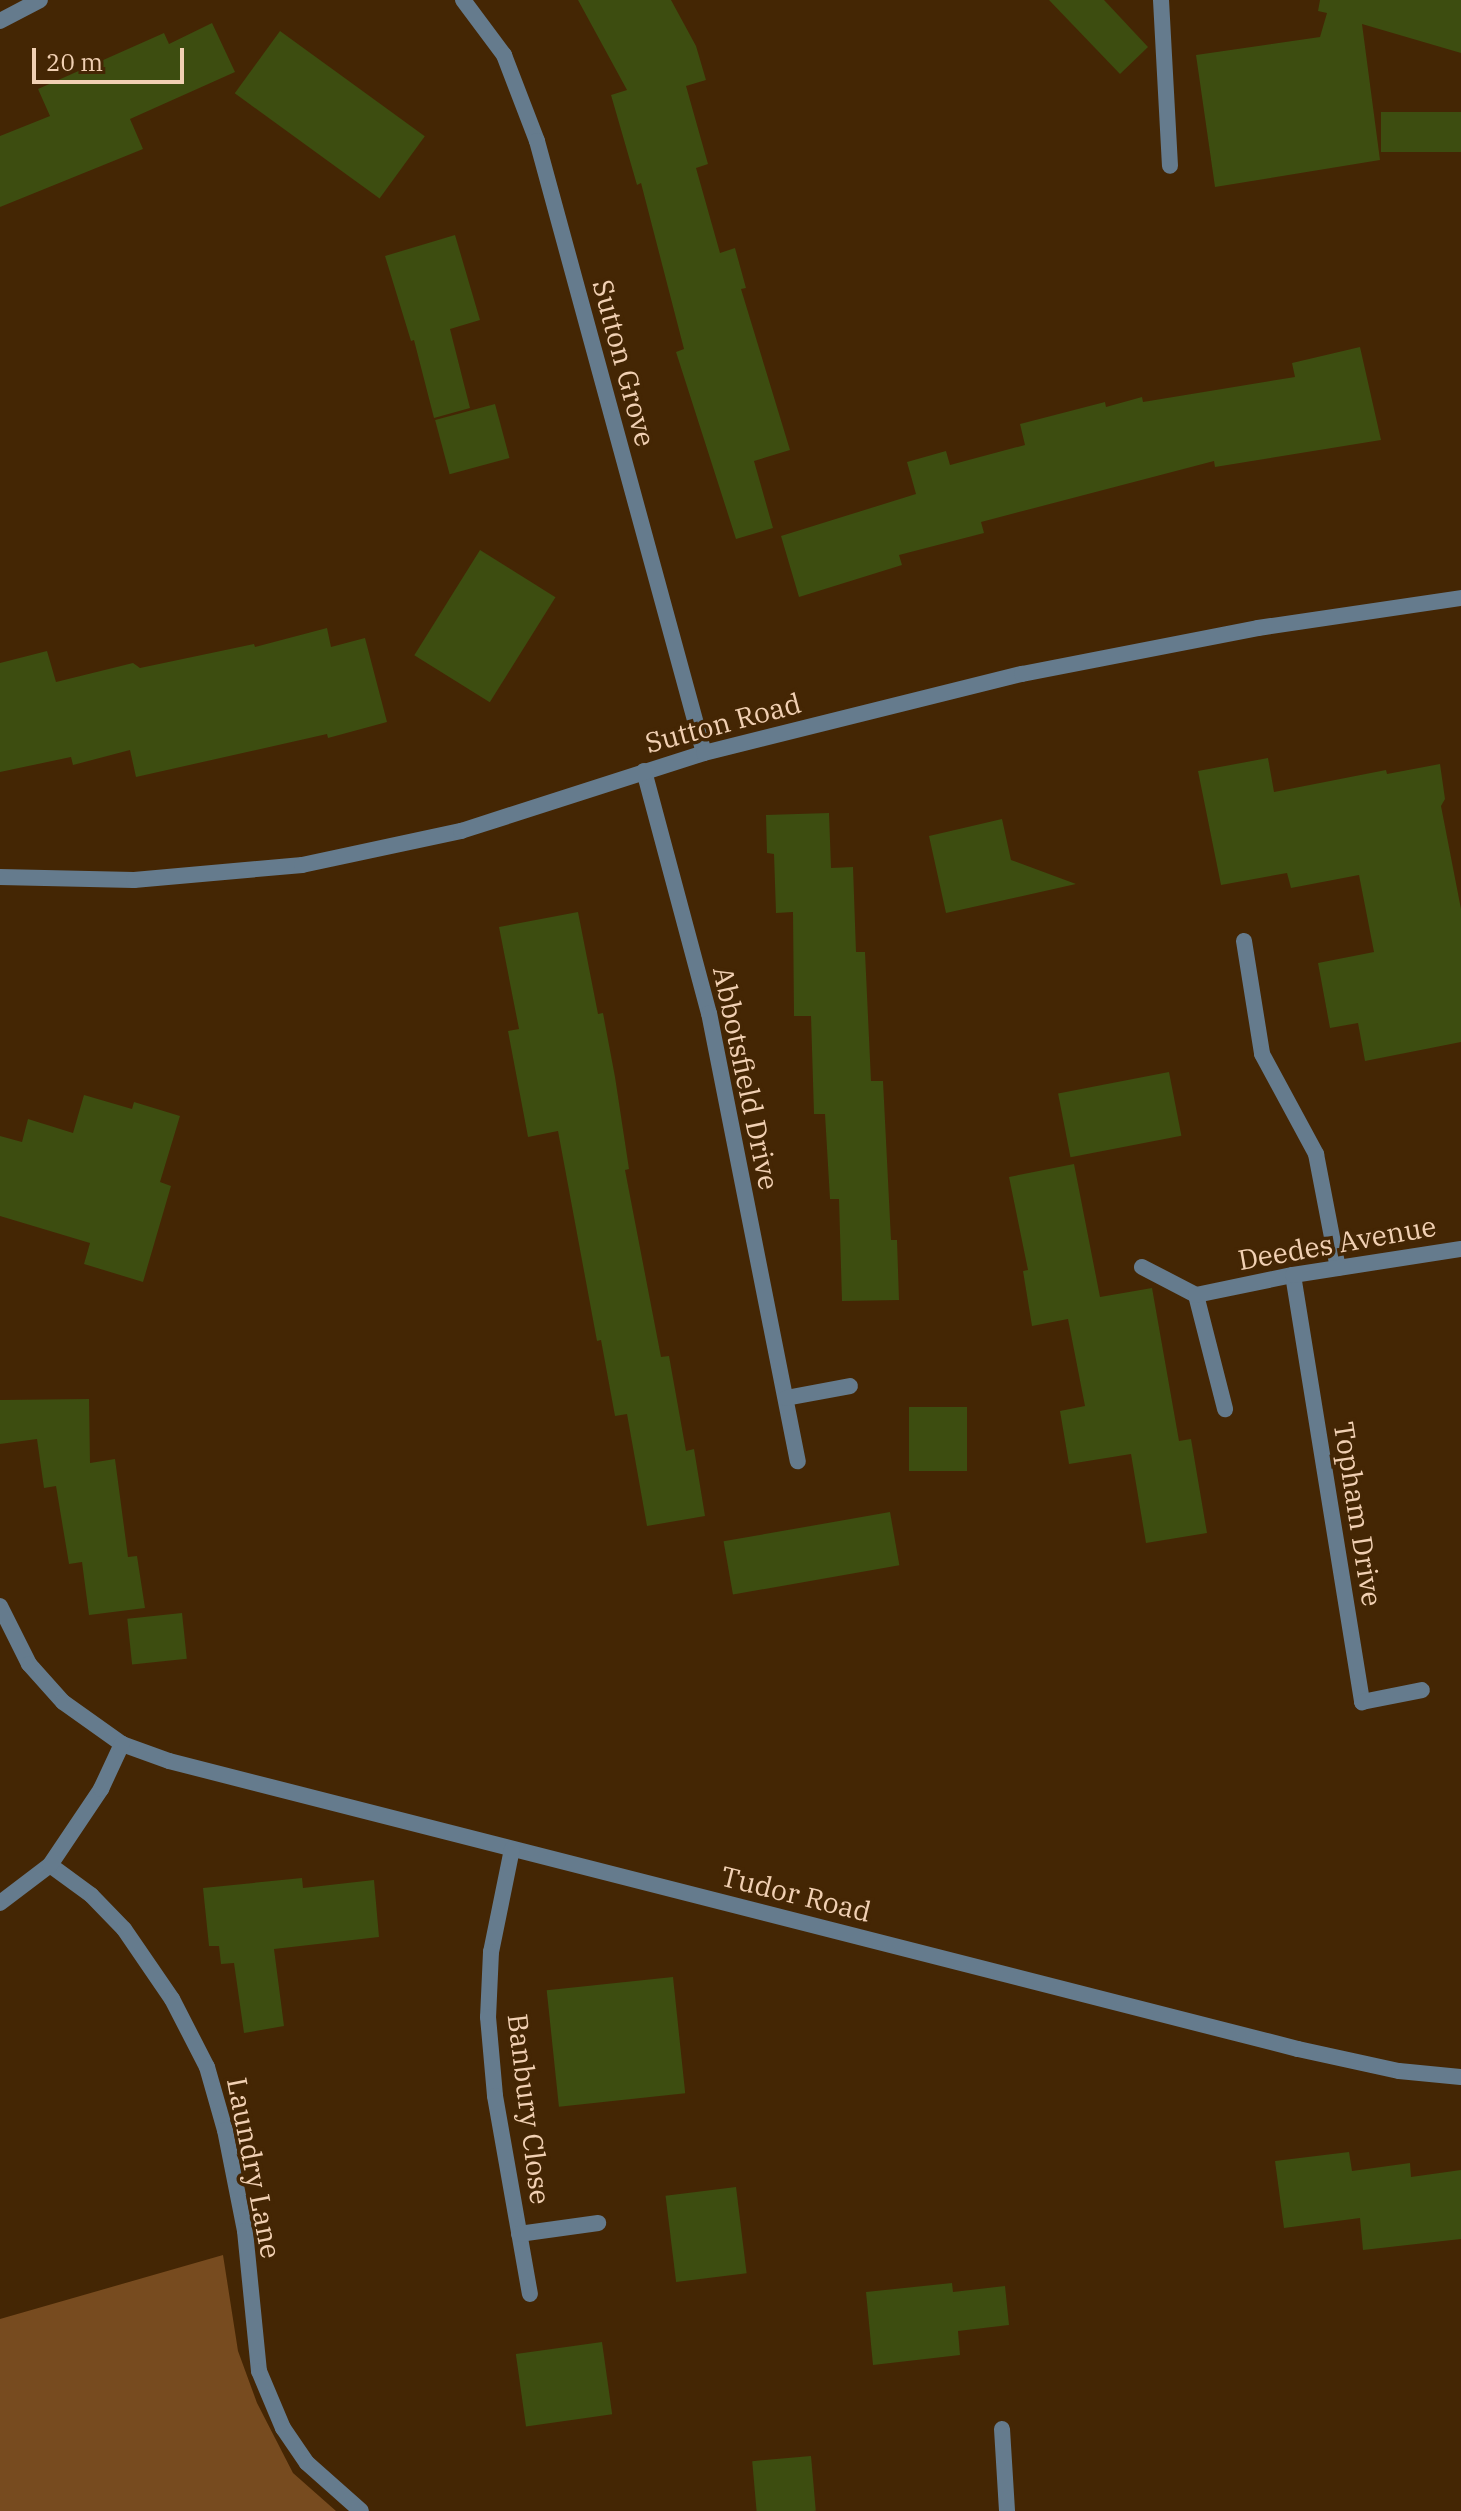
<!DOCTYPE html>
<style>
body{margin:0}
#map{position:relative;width:1461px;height:2511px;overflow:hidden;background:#442604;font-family:"IBM Plex Serif",serif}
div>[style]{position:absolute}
.green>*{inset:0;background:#774b1f}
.building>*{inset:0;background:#3d4d10;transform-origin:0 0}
.service>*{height:16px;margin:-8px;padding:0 8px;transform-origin:8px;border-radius:8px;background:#657b8d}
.minor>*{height:16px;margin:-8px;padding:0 8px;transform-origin:8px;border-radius:8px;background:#657b8d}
.tertiary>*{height:16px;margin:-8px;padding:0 8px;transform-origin:8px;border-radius:8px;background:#657b8d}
span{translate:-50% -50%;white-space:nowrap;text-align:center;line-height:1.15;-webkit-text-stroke:7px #442604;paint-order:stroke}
.street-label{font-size:28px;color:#f1d0b3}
.scale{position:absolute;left:32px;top:48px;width:152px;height:36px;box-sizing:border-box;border:4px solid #f1d0b3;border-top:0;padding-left:10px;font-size:24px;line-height:28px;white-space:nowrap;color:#f1d0b3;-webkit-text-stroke:6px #442604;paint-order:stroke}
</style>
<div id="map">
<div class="green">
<div style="clip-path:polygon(223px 2255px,238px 2351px,257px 2403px,293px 2473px,336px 2511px,0 2511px,0 2319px)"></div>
</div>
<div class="building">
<div style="clip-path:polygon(578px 0,671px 0,696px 46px,706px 80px,686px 86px,708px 164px,696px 168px,720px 253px,735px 248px,746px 288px,741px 289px,790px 450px,754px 461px,773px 528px,736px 539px,676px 352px,684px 349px,641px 183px,637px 185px,611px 95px,627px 90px)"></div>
<div style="clip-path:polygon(1049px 0,1104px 0,1148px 47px,1120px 74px)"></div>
<div style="clip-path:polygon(1320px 0,1461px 0,1461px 53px,1362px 24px,1380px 160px,1215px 187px,1196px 55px,1320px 37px,1327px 13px,1318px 11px)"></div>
<div style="clip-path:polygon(212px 23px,235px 72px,130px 119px,143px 149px,0 207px,0 136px,50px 116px,38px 89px,164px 33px,169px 44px)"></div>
<div style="left:280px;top:31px;width:179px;height:77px;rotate:36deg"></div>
<div style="left:1461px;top:112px;width:40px;height:80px;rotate:90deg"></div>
<div style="clip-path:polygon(455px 235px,480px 320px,450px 329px,470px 408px,434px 418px,414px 340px,411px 341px,385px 256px)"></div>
<div style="clip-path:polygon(1360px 347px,1381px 440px,1215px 467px,1214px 461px,981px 522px,984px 533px,899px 555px,902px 565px,799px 597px,781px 536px,916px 494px,907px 462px,946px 451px,950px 465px,1025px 445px,1020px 424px,1105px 402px,1106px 407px,1142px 397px,1143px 402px,1295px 377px,1292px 363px)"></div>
<div style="left:495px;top:404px;width:56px;height:62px;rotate:75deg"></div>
<div style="left:480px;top:550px;width:89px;height:124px;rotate:32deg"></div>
<div style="clip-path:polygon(327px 628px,331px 647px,365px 638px,387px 722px,328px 738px,327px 734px,136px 777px,130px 750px,73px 765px,71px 757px,0 772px,0 663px,47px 651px,56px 682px,133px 663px,140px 668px,254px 644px,255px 647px)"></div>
<div style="clip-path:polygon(1268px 758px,1274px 792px,1386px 770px,1387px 774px,1440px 764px,1445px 799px,1441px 806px,1461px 909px,1461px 1042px,1365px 1061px,1358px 1023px,1330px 1028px,1318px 963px,1374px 952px,1359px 875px,1291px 888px,1287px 873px,1221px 885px,1198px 771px)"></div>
<div style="clip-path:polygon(829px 813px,831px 868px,853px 867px,856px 952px,865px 952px,871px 1081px,883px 1081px,891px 1240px,897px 1240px,899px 1300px,842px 1301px,839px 1199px,830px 1199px,825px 1114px,814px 1114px,811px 1016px,794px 1016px,793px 912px,776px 913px,774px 854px,767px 853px,766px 815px)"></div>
<div style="clip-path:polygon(1002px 819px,1011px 860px,1076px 884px,946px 913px,929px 836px)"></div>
<div style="clip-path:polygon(578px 912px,598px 1014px,603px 1013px,615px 1077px,629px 1169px,625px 1170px,661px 1357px,669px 1356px,686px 1451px,694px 1449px,705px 1516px,647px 1526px,627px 1414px,615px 1416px,601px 1340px,597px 1341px,558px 1131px,528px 1137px,508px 1031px,519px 1029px,499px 927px)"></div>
<div style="left:1169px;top:1072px;width:65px;height:113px;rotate:79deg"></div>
<div style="clip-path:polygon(84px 1095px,132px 1109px,134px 1102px,180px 1116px,160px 1182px,171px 1186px,143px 1282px,84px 1264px,90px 1243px,0 1216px,0 1136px,22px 1142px,28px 1119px,73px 1133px)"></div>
<div style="clip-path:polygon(1074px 1164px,1100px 1297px,1152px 1288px,1179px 1441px,1191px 1439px,1207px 1533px,1146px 1543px,1131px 1454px,1069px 1464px,1060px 1411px,1085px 1406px,1068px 1319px,1032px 1326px,1023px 1271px,1028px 1270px,1009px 1177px)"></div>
<div style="clip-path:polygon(89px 1399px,90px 1463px,115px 1459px,128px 1557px,137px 1556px,145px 1608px,89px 1615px,82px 1562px,69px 1564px,56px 1486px,44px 1488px,37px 1439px,0 1444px,0 1400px)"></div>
<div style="left:967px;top:1407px;width:64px;height:58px;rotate:90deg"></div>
<div style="left:890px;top:1512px;width:54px;height:169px;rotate:80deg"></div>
<div style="left:182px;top:1613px;width:46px;height:55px;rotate:84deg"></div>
<div style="clip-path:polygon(302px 1878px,303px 1888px,374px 1880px,379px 1937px,274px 1949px,284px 2026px,244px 2033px,234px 1963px,221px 1964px,219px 1946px,209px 1946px,203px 1888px)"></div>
<div style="left:673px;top:1977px;width:117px;height:127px;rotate:84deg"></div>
<div style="clip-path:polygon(1349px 2152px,1352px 2171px,1410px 2163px,1411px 2177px,1461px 2170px,1461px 2239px,1363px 2250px,1360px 2218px,1284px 2228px,1275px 2161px)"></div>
<div style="left:736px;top:2187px;width:87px;height:71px;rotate:83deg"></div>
<div style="clip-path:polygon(952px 2283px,953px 2292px,1005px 2286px,1009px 2325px,958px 2331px,960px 2355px,873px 2365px,866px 2292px)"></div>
<div style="left:602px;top:2342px;width:73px;height:87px;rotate:82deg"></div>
<div style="left:811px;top:2456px;width:55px;height:59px;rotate:85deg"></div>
</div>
<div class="service">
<div style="left:1161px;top:0;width:166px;rotate:86.9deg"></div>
<div style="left:1244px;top:941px;width:114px;rotate:80.9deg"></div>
<div style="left:1262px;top:1054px;width:114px;rotate:61.6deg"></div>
<div style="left:1316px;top:1154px;width:116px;rotate:79.1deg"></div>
</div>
<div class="minor">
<div style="left:463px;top:0;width:69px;rotate:53.3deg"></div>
<div style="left:504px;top:55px;width:92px;rotate:69deg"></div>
<div style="left:537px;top:141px;width:634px;rotate:74.74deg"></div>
<div style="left:0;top:21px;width:45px;rotate:-27.7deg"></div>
<div style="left:644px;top:771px;width:251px;rotate:75deg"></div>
<div style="left:709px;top:1013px;width:457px;rotate:78.8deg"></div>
<div style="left:1142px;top:1267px;width:61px;rotate:27.4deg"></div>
<div style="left:1196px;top:1295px;width:118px;rotate:75.7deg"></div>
<div style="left:1293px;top:1275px;width:433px;rotate:80.8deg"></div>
<div style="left:1362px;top:1702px;width:61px;rotate:-11.3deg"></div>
<div style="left:1196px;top:1295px;width:99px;rotate:-11.7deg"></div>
<div style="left:1293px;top:1275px;width:170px;rotate:-8.8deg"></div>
<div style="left:786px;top:1398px;width:65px;rotate:-10.6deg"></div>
<div style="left:0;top:1606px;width:65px;rotate:63.4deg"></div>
<div style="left:29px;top:1664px;width:51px;rotate:48.2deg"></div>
<div style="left:63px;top:1702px;width:72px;rotate:35.4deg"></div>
<div style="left:122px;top:1744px;width:50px;rotate:19.9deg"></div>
<div style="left:169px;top:1761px;width:1165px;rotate:14.31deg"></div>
<div style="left:1298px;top:2049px;width:103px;rotate:12.3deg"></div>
<div style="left:1399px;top:2071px;width:62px;rotate:5.5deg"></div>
<div style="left:512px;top:1849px;width:105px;rotate:101.5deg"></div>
<div style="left:491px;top:1952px;width:65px;rotate:92.6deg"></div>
<div style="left:488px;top:2017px;width:79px;rotate:84.9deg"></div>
<div style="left:495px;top:2096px;width:201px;rotate:80deg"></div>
<div style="left:50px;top:1865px;width:51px;rotate:36.2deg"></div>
<div style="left:91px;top:1895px;width:47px;rotate:45.9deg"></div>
<div style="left:124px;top:1929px;width:85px;rotate:55.6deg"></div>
<div style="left:172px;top:1999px;width:76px;rotate:62.8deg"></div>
<div style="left:207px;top:2067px;width:66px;rotate:74.1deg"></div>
<div style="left:225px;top:2130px;width:103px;rotate:78.8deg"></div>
<div style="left:245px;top:2231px;width:141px;rotate:84.3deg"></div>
<div style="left:259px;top:2371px;width:62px;rotate:67.2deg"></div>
<div style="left:283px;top:2428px;width:42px;rotate:55.6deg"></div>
<div style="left:307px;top:2463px;width:72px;rotate:41.6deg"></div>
<div style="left:0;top:1903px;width:63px;rotate:-37.2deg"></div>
<div style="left:50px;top:1865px;width:92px;rotate:-56.1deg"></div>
<div style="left:101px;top:1789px;width:50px;rotate:-65deg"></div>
<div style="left:519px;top:2234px;width:80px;rotate:-7.9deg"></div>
<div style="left:1002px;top:2429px;width:82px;rotate:86.5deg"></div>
</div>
<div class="tertiary">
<div style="left:0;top:877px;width:134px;rotate:1.3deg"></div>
<div style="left:134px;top:880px;width:169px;rotate:-5.1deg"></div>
<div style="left:302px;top:865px;width:163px;rotate:-12.1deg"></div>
<div style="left:461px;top:831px;width:255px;rotate:-17.8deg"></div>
<div style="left:704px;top:753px;width:328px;rotate:-14deg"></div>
<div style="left:1022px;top:674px;width:240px;rotate:-11deg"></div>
<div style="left:1258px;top:628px;width:205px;rotate:-8.4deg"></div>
</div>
<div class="street-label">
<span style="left:624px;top:363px;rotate:75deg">Sutton Grove</span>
<span style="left:723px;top:723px;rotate:-15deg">Sutton Road</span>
<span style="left:746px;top:1078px;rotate:78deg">Abbotsfield Drive</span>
<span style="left:1337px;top:1243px;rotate:-10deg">Deedes Avenue</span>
<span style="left:1358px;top:1514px;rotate:81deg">Topham Drive</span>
<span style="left:796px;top:1894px;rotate:14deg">Tudor Road</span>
<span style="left:529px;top:2109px;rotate:83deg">Banbury Close</span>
<span style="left:254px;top:2168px;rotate:79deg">Laundry Lane</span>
</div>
<div class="scale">20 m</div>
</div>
